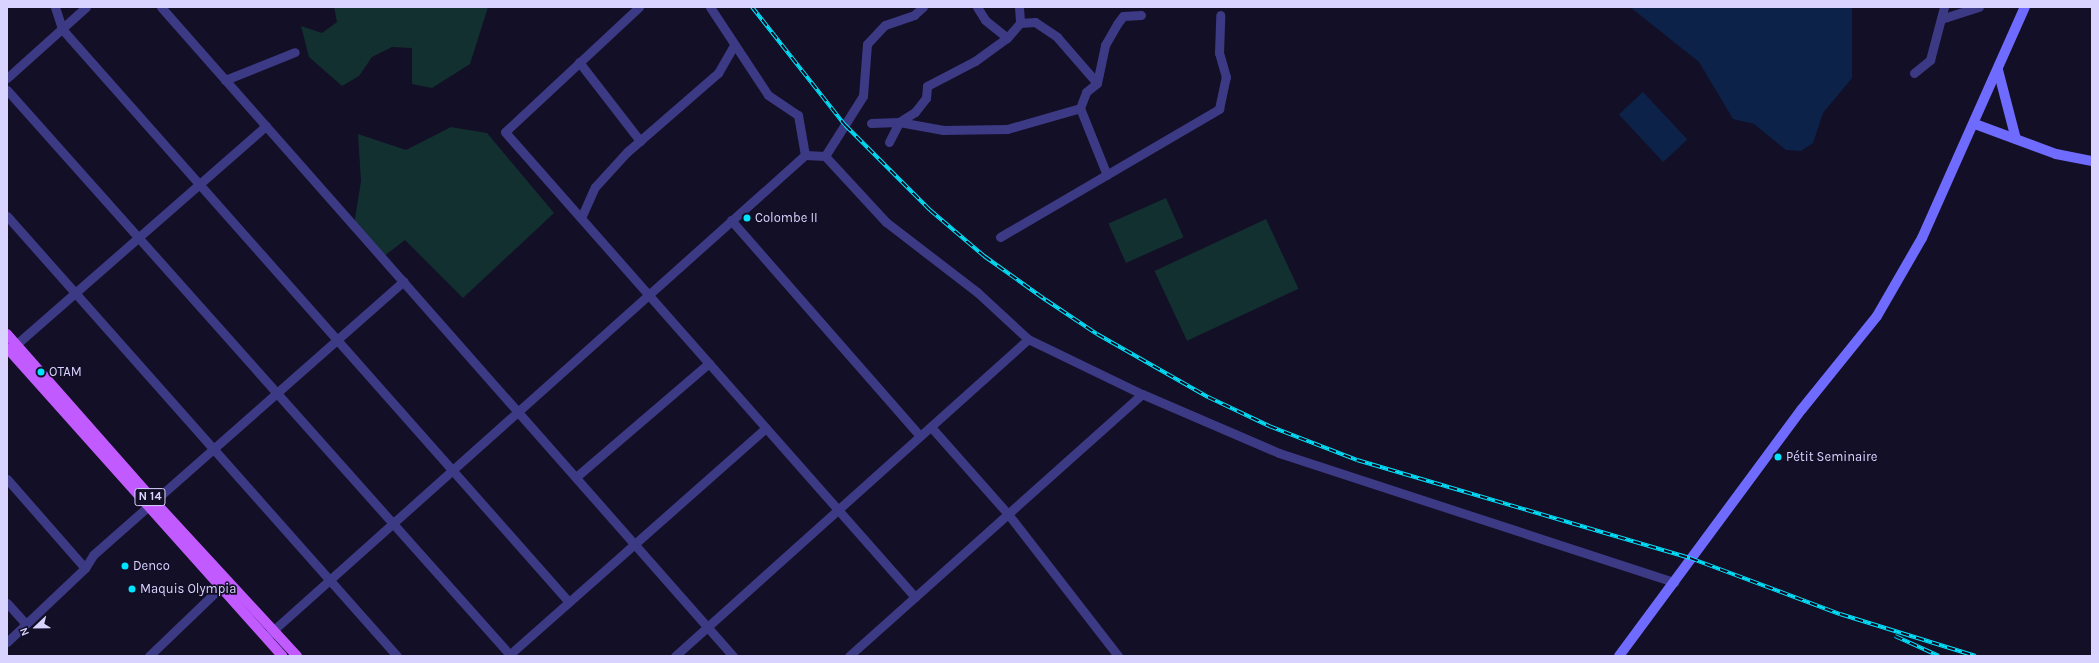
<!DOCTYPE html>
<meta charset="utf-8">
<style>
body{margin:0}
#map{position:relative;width:2099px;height:663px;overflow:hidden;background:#130f26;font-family:Karla,sans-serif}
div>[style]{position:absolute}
.green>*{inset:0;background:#12302f;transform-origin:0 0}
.water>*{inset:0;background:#0c2248;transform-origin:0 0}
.street>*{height:9px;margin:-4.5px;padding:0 4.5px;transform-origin:4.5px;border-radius:4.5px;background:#3d3a85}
.secondary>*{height:10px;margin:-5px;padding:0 5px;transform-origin:5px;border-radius:5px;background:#6f6bff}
.primary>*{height:10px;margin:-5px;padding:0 5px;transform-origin:5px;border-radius:5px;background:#c25bff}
.rail>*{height:4px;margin-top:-2px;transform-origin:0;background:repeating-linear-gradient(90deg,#130f26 0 8px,#00e5ff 0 16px);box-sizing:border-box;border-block:1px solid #00e5ff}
.dots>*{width:11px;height:11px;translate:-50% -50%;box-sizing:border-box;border:2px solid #130f26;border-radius:50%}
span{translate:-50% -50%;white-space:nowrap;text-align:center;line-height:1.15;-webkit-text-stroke:3.5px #130f26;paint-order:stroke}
.shield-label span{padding:1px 3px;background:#130f26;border:1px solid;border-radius:3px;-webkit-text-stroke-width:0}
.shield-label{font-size:12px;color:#d9d4ff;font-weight:700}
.poi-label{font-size:13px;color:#d9d4ff}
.left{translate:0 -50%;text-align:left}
.frame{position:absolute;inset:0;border:8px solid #d9d4ff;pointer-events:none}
.north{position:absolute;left:16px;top:607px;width:40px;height:40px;-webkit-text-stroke:3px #130f26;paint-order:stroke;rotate:248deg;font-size:11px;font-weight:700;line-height:16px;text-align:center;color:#d9d4ff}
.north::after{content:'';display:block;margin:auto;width:14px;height:18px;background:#d9d4ff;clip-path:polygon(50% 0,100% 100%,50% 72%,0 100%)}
</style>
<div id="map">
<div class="green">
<div style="clip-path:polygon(334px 7px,488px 7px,470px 64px,432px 88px,412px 84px,412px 48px,392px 47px,372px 57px,359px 76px,342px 86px,309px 57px,301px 26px,322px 33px,337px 22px)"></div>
<div style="clip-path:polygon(451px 127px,487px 133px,554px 213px,463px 298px,405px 240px,383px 257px,354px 225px,361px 181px,358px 134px,406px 150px)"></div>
<div style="left:1166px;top:198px;width:43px;height:63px;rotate:66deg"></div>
<div style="left:1266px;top:219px;width:77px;height:123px;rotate:65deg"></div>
</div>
<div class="water">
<div style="clip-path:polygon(1630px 7px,1852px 7px,1852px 78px,1823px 113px,1813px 143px,1801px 151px,1786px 150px,1754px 124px,1733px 119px,1699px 62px)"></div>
<div style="left:1643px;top:92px;width:65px;height:33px;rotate:47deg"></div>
</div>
<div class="street">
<div style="left:55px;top:7px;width:23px;rotate:72deg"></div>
<div style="left:62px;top:29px;width:765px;rotate:48.5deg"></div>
<div style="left:161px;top:7px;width:865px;rotate:48.61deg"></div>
<div style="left:639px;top:7px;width:183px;rotate:137deg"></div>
<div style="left:505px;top:132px;width:620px;rotate:48.6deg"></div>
<div style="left:710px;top:7px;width:105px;rotate:56.6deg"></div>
<div style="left:768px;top:95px;width:36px;rotate:34deg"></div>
<div style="left:798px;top:115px;width:41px;rotate:80.1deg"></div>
<div style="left:977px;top:7px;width:15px;rotate:58deg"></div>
<div style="left:985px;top:20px;width:28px;rotate:39deg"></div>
<div style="left:1019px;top:7px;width:16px;rotate:86deg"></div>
<div style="left:1941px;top:19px;width:40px;rotate:-18deg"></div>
<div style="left:579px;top:62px;width:100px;rotate:52.3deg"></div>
<div style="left:1914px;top:73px;width:21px;rotate:-39deg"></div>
<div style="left:1930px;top:60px;width:55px;rotate:-75.2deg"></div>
<div style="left:7px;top:78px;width:106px;rotate:-41.9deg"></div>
<div style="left:225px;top:80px;width:75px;rotate:-21.8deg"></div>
<div style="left:7px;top:90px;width:758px;rotate:48.32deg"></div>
<div style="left:1080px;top:108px;width:72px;rotate:68.1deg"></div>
<div style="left:871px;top:123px;width:28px;rotate:-2deg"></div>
<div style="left:899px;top:122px;width:45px;rotate:10.3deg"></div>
<div style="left:943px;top:130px;width:64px;rotate:-0.9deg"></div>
<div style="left:1007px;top:129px;width:76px;rotate:-16deg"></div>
<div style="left:1080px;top:108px;width:17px;rotate:-69deg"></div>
<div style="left:1086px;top:92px;width:14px;rotate:-39deg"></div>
<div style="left:1097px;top:83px;width:39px;rotate:-78deg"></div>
<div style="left:1105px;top:45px;width:24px;rotate:-60deg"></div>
<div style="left:1117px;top:24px;width:10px;rotate:-53deg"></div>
<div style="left:1123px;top:16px;width:18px;rotate:-3deg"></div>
<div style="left:889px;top:142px;width:22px;rotate:-63deg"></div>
<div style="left:899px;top:122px;width:19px;rotate:-32deg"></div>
<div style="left:915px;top:112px;width:18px;rotate:-52deg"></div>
<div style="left:926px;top:98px;width:12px;rotate:-85deg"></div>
<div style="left:927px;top:86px;width:54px;rotate:-27.5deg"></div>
<div style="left:975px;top:61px;width:39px;rotate:-36deg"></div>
<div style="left:1007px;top:38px;width:20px;rotate:-49deg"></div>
<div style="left:1020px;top:23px;width:15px;rotate:-4deg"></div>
<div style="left:1035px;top:22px;width:27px;rotate:34deg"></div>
<div style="left:1057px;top:37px;width:61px;rotate:49deg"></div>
<div style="left:825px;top:156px;width:71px;rotate:-57.7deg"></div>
<div style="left:863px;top:96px;width:52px;rotate:-85.6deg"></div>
<div style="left:867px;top:44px;width:26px;rotate:-47deg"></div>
<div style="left:885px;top:25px;width:31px;rotate:-19deg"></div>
<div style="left:914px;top:15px;width:12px;rotate:-42deg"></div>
<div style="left:7px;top:216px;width:588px;rotate:48.45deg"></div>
<div style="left:581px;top:218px;width:34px;rotate:-66deg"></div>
<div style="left:595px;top:187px;width:47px;rotate:-47.6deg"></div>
<div style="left:627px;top:152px;width:121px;rotate:-41deg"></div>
<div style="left:718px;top:73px;width:32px;rotate:-60deg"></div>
<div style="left:731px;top:220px;width:287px;rotate:48.8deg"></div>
<div style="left:1000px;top:237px;width:254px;rotate:-30.3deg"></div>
<div style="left:1219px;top:109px;width:33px;rotate:-78deg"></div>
<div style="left:1226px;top:77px;width:25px;rotate:-106deg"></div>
<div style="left:1219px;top:53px;width:38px;rotate:-88deg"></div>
<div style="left:11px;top:349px;width:339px;rotate:-41.2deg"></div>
<div style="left:931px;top:427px;width:116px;rotate:48.5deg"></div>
<div style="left:1008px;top:514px;width:180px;rotate:52.2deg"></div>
<div style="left:576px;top:477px;width:175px;rotate:-40.6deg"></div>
<div style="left:7px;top:479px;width:118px;rotate:48.8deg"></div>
<div style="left:7px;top:603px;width:28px;rotate:48deg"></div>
<div style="left:268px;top:635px;width:720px;rotate:-41.79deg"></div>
<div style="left:805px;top:155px;width:20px;rotate:3deg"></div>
<div style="left:825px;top:156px;width:90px;rotate:47.3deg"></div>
<div style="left:886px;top:222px;width:115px;rotate:37.6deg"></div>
<div style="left:977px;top:292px;width:69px;rotate:42.7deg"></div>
<div style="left:1028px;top:339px;width:127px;rotate:25.8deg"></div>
<div style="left:1142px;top:394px;width:149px;rotate:23.3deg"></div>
<div style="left:1279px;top:453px;width:416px;rotate:18.1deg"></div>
<div style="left:7px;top:642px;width:108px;rotate:-43.5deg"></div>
<div style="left:85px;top:568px;width:15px;rotate:-58deg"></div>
<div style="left:93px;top:555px;width:414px;rotate:-41.4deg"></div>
<div style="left:149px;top:656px;width:105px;rotate:-43.8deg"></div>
<div style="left:508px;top:656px;width:344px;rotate:-41.5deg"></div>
<div style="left:675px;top:656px;width:474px;rotate:-41.9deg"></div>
<div style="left:849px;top:656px;width:393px;rotate:-41.8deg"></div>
</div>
<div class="secondary">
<div style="left:1998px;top:70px;width:71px;rotate:75.4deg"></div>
<div style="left:1975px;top:124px;width:86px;rotate:20.3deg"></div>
<div style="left:2056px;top:154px;width:37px;rotate:11deg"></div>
<div style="left:1619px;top:656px;width:307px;rotate:-53.5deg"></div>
<div style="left:1802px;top:409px;width:119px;rotate:-51.1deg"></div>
<div style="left:1877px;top:316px;width:90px;rotate:-60deg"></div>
<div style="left:1922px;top:238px;width:253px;rotate:-66deg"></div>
</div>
<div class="primary">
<div style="left:7px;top:334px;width:222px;rotate:48.6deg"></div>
<div style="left:154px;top:501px;width:211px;rotate:47.3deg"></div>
<div style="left:7px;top:348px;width:413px;rotate:48.2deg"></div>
</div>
<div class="rail">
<div style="left:752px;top:7px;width:150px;rotate:51.8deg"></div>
<div style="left:845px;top:125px;width:120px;rotate:45deg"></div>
<div style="left:930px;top:210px;width:71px;rotate:40.4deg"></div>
<div style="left:984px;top:256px;width:76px;rotate:35.4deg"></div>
<div style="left:1046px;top:300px;width:61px;rotate:33.7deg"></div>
<div style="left:1097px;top:334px;width:128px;rotate:29.6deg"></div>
<div style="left:1208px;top:397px;width:68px;rotate:25.4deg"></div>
<div style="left:1269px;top:426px;width:94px;rotate:21.1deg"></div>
<div style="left:1357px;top:460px;width:347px;rotate:16.4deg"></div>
<div style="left:1690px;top:558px;width:160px;rotate:20.5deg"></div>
<div style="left:1840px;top:614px;width:142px;rotate:17.2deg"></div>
<div style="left:1895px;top:636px;width:48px;rotate:24.4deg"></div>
</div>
<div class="dots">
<div style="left:747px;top:218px;background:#00e5ff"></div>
<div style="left:41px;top:372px;background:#00e5ff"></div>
<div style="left:1778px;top:457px;background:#00e5ff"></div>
<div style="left:125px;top:566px;background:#00e5ff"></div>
<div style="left:132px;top:589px;background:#00e5ff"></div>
</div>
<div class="shield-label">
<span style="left:150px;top:497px">N 14</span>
</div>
<div class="poi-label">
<span class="left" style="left:755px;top:218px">Colombe II</span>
<span class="left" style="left:49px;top:372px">OTAM</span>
<span class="left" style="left:1786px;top:457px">Pétit Seminaire</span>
<span class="left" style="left:133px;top:566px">Denco</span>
<span class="left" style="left:140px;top:589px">Maquis Olympia</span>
</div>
<div class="frame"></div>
<div class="north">N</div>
</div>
